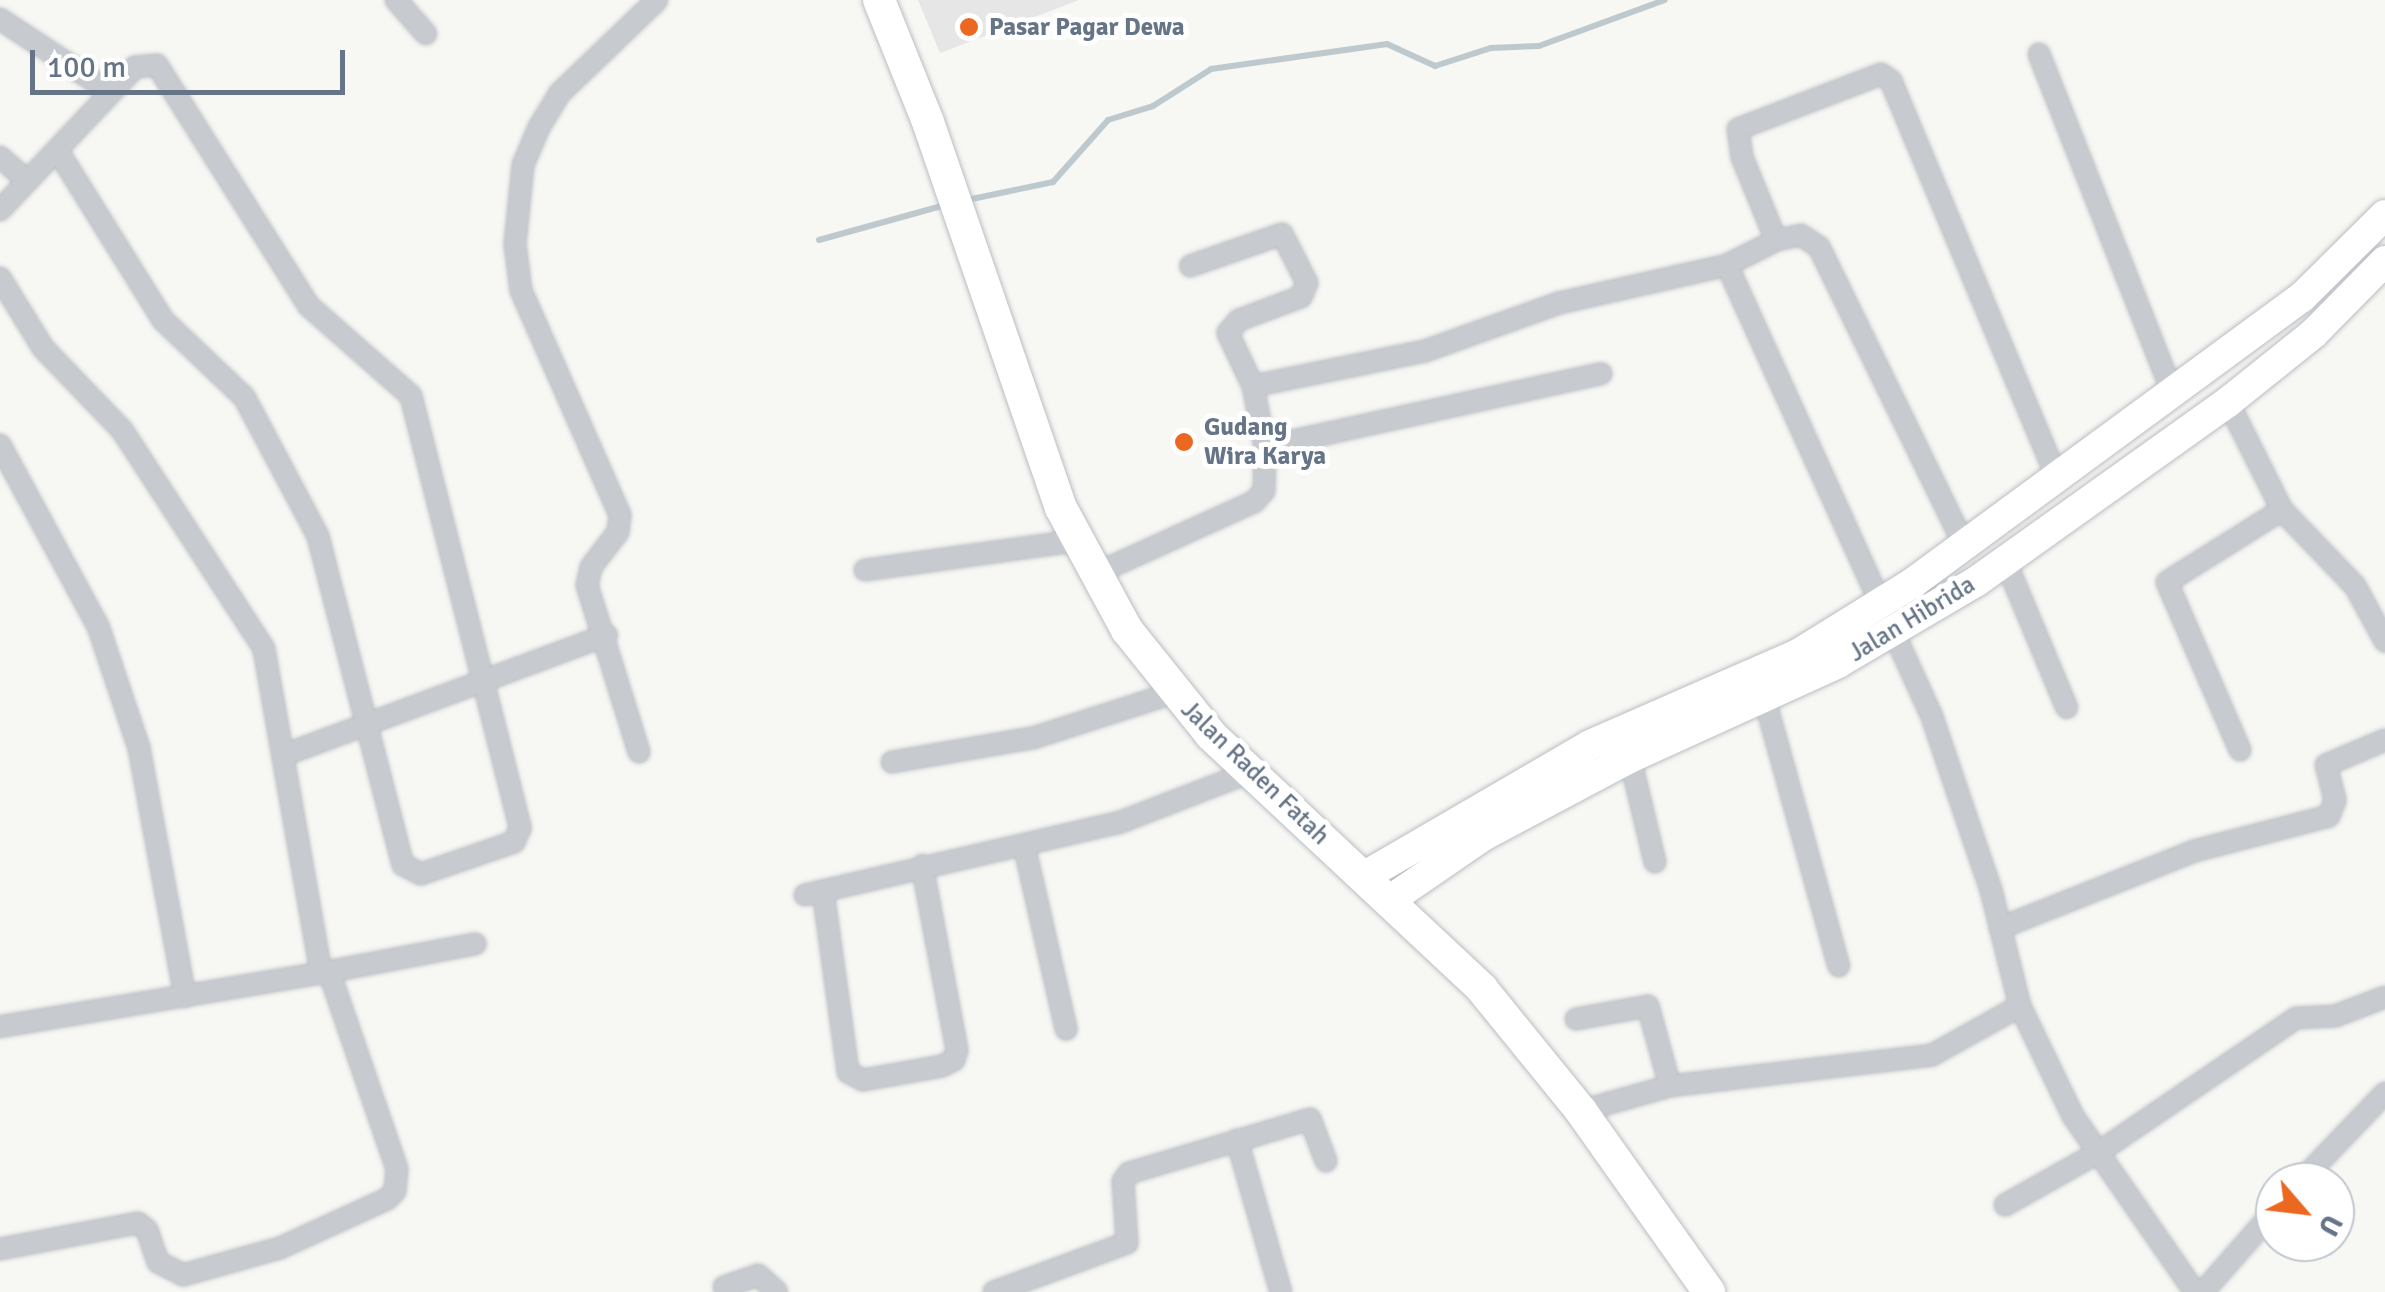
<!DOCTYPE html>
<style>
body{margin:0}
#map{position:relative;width:2385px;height:1292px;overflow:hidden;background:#f7f7f4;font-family:Signika,sans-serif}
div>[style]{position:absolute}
.built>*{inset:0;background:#e5e6e5}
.stream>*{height:6px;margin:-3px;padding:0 3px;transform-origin:3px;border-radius:3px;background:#bec9ce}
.roads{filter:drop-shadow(0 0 2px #babdc2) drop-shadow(0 0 2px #babdc2)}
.minor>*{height:20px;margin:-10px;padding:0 10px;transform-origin:10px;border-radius:10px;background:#c7cace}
.primary>*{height:30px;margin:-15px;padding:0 15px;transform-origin:15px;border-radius:15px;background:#fff}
.trunk>*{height:32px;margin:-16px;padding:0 16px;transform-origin:16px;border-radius:16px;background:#fff}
.dots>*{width:28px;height:28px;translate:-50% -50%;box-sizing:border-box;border:5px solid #fff;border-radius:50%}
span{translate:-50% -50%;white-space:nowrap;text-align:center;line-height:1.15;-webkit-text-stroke:10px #fff;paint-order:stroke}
.poi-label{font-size:25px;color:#657487;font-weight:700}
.left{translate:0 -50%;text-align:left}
.street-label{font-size:25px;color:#657487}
.north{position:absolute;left:2255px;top:1162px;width:100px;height:100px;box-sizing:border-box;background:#fff;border:2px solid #c1c7cf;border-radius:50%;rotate:118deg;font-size:28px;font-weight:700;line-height:40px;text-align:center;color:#657487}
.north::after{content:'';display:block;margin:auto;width:35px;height:45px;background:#ec671f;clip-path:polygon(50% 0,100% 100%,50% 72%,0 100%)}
.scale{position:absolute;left:30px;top:50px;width:315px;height:45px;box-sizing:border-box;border:5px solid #657487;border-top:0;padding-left:12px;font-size:30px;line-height:35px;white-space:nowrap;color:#657487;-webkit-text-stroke:8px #fff;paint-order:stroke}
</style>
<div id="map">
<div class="built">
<div style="clip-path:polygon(918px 0,1079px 0,940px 53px)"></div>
</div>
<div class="stream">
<div style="left:967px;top:200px;width:88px;rotate:-11.8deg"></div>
<div style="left:1053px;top:182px;width:83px;rotate:-48.4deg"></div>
<div style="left:1108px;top:120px;width:47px;rotate:-17.3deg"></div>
<div style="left:1153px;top:106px;width:69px;rotate:-32.5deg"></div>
<div style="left:1211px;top:69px;width:178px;rotate:-8.1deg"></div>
<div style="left:1387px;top:44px;width:53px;rotate:24.6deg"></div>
<div style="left:1435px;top:66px;width:59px;rotate:-17.8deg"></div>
<div style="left:1491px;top:48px;width:48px;rotate:-2.4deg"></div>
<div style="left:1539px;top:46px;width:134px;rotate:-20.1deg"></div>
<div style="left:819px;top:240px;width:131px;rotate:-15.5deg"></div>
</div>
<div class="roads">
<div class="minor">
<div style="left:396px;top:0;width:45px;rotate:48.6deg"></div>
<div style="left:0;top:19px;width:131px;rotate:33.4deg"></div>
<div style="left:2039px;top:54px;width:368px;rotate:68.5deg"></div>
<div style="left:0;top:157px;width:35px;rotate:41deg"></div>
<div style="left:0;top:210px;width:197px;rotate:-46.6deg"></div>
<div style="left:135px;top:67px;width:22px;rotate:-5deg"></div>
<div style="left:157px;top:65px;width:285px;rotate:57.8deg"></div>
<div style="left:309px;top:306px;width:136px;rotate:41.4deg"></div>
<div style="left:411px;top:396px;width:446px;rotate:75.8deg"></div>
<div style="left:520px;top:828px;width:15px;rotate:113deg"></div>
<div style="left:514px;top:842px;width:98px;rotate:161deg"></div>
<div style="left:421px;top:874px;width:20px;rotate:-153deg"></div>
<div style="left:403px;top:865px;width:340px;rotate:-104.5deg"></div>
<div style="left:318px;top:536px;width:157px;rotate:-118deg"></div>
<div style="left:244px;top:397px;width:112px;rotate:-136.5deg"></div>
<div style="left:163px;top:320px;width:199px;rotate:-121.9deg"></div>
<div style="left:1776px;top:240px;width:25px;rotate:-11deg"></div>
<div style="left:1801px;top:235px;width:22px;rotate:34deg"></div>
<div style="left:1819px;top:247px;width:331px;rotate:64deg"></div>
<div style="left:1727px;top:265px;width:493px;rotate:65.6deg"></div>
<div style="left:1931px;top:714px;width:186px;rotate:71.2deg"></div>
<div style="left:1991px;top:890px;width:120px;rotate:76deg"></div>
<div style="left:2020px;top:1006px;width:122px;rotate:64.3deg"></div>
<div style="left:2073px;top:1116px;width:214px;rotate:55.3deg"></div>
<div style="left:0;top:278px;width:82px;rotate:58.4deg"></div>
<div style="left:43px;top:348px;width:114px;rotate:46.1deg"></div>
<div style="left:122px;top:430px;width:261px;rotate:57deg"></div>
<div style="left:264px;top:649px;width:329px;rotate:80deg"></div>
<div style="left:321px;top:973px;width:326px;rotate:170.5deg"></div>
<div style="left:1253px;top:386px;width:176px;rotate:-11.5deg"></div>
<div style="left:1425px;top:351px;width:142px;rotate:-19.7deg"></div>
<div style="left:1559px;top:303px;width:172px;rotate:-12.7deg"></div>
<div style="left:1727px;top:265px;width:45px;rotate:-26.6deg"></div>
<div style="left:1767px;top:245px;width:10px;rotate:-29deg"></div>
<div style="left:1776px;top:240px;width:90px;rotate:-112.3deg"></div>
<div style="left:1742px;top:157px;width:28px;rotate:-98deg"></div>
<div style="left:1738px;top:129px;width:153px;rotate:-21deg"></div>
<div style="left:1881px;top:74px;width:12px;rotate:35deg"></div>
<div style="left:1891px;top:81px;width:433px;rotate:67.3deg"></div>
<div style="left:2228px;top:402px;width:121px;rotate:63.4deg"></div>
<div style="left:2282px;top:510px;width:105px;rotate:46.2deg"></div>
<div style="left:2355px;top:586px;width:63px;rotate:61.4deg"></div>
<div style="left:0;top:445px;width:206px;rotate:61.6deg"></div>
<div style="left:98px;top:626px;width:129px;rotate:71.4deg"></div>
<div style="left:139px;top:748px;width:253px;rotate:79.5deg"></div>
<div style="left:1265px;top:447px;width:344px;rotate:-12.3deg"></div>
<div style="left:2005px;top:560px;width:160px;rotate:67.3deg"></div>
<div style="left:865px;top:570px;width:212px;rotate:-7.9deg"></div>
<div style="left:1095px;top:574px;width:175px;rotate:-24.4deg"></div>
<div style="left:1254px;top:502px;width:15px;rotate:-48deg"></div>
<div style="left:1264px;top:491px;width:44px;rotate:-88.7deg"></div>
<div style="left:1265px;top:447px;width:62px;rotate:-101.1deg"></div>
<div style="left:1253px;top:386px;width:59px;rotate:-115.3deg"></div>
<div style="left:1228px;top:333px;width:17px;rotate:-50deg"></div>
<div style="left:1239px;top:320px;width:66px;rotate:-20.4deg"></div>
<div style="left:1301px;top:297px;width:15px;rotate:-67deg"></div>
<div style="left:1307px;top:283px;width:55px;rotate:-117deg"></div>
<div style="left:1282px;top:234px;width:97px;rotate:160.8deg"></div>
<div style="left:1765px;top:700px;width:276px;rotate:74.5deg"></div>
<div style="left:2240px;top:750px;width:183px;rotate:-113.5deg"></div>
<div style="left:2167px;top:582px;width:136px;rotate:-32.1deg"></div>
<div style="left:639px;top:752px;width:175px;rotate:-107.3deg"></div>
<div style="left:587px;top:585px;width:18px;rotate:-77deg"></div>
<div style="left:591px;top:567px;width:44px;rotate:-52.4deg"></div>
<div style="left:618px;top:532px;width:17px;rotate:-83deg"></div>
<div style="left:620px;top:515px;width:245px;rotate:-113.8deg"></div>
<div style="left:521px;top:291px;width:47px;rotate:-97.3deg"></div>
<div style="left:515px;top:244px;width:79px;rotate:-84.2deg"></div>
<div style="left:523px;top:165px;width:39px;rotate:-67deg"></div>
<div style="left:538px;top:129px;width:42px;rotate:-58.6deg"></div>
<div style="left:560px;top:93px;width:134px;rotate:-43.8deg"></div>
<div style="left:287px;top:754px;width:341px;rotate:-20.4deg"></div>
<div style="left:1630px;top:758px;width:107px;rotate:76.5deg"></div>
<div style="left:892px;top:762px;width:143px;rotate:-9.7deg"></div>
<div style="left:1033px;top:738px;width:147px;rotate:-17.8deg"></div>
<div style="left:1024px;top:845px;width:189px;rotate:77.1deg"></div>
<div style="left:823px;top:891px;width:183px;rotate:82.1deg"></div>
<div style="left:848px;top:1072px;width:17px;rotate:28deg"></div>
<div style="left:863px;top:1080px;width:80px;rotate:-10deg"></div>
<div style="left:942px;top:1066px;width:13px;rotate:-27deg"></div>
<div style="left:954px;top:1060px;width:10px;rotate:-73deg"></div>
<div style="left:957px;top:1050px;width:188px;rotate:-100.7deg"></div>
<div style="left:805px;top:895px;width:321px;rotate:-13deg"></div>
<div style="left:1118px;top:823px;width:142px;rotate:-21.1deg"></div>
<div style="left:2000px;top:928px;width:209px;rotate:-21.6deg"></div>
<div style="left:2194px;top:851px;width:139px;rotate:-14.5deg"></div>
<div style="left:2329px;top:816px;width:17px;rotate:-69deg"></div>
<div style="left:2335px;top:800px;width:36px;rotate:-104deg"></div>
<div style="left:2326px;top:765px;width:64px;rotate:-23deg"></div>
<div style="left:321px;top:973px;width:157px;rotate:-10.7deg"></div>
<div style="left:1576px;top:1019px;width:73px;rotate:-10.2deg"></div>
<div style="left:1648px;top:1006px;width:83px;rotate:74.6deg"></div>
<div style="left:1581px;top:1111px;width:92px;rotate:-15.7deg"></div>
<div style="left:1670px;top:1086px;width:264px;rotate:-6.7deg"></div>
<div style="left:1932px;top:1055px;width:101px;rotate:-29.1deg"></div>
<div style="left:1237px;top:1140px;width:158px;rotate:73.9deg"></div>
<div style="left:2300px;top:1182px;width:123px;rotate:-46.3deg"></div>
<div style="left:2005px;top:1205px;width:108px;rotate:-29.4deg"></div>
<div style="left:2099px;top:1152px;width:238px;rotate:-34.2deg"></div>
<div style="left:2296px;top:1018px;width:39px;rotate:-3deg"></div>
<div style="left:2335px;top:1016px;width:53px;rotate:-20.8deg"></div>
<div style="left:0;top:1249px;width:140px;rotate:-10.7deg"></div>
<div style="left:138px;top:1223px;width:11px;rotate:38deg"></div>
<div style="left:147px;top:1230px;width:34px;rotate:71deg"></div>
<div style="left:158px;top:1262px;width:28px;rotate:27deg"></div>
<div style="left:183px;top:1275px;width:101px;rotate:-15.6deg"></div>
<div style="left:280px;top:1248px;width:118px;rotate:-24.6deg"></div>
<div style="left:387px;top:1199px;width:11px;rotate:-45deg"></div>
<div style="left:395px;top:1191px;width:22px;rotate:-85deg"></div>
<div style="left:397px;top:1169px;width:208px;rotate:-109deg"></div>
<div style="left:724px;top:1287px;width:36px;rotate:-19deg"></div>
<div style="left:758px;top:1275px;width:25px;rotate:42deg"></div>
<div style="left:994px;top:1292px;width:142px;rotate:-20.2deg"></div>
<div style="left:1127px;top:1243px;width:62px;rotate:-93.7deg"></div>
<div style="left:1123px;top:1181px;width:10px;rotate:-53deg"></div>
<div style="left:1129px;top:1173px;width:189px;rotate:-16.6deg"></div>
<div style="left:1310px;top:1119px;width:45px;rotate:69.1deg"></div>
<div style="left:2203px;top:1292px;width:109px;rotate:-48.7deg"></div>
</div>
<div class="primary">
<div style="left:1365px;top:876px;width:260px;rotate:-30.2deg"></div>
<div style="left:1590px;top:745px;width:227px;rotate:-23.6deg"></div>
<div style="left:1798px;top:654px;width:137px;rotate:-31.8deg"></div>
<div style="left:1914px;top:582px;width:480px;rotate:-36.3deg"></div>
<div style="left:2301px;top:298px;width:118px;rotate:-44.7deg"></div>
<div style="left:1390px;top:900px;width:113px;rotate:-34.5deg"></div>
<div style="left:1483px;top:836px;width:166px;rotate:-28deg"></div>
<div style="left:1630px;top:758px;width:229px;rotate:-24.5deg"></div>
<div style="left:1838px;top:663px;width:161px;rotate:-30.5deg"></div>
<div style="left:1977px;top:581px;width:308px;rotate:-35.5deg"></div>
<div style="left:2228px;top:402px;width:110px;rotate:-38.7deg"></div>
<div style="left:2314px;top:333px;width:101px;rotate:-45.4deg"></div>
</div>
<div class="trunk">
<div style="left:879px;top:0;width:131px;rotate:68.1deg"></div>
<div style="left:928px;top:122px;width:408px;rotate:71deg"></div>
<div style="left:1061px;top:508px;width:139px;rotate:61.6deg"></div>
<div style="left:1127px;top:630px;width:134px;rotate:51.3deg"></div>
<div style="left:1211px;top:735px;width:371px;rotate:43.1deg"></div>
<div style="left:1482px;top:989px;width:157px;rotate:50.9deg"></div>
<div style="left:1581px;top:1111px;width:222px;rotate:54.7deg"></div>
</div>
</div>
<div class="dots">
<div style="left:969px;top:27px;background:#ec671f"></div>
<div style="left:1184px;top:442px;background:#ec671f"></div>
</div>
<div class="poi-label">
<span class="left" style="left:989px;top:27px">Pasar Pagar Dewa</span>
<span class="left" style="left:1204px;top:442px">Gudang<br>Wira Karya</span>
</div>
<div class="street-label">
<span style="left:1912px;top:619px;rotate:-31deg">Jalan Hibrida</span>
<span style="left:1255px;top:773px;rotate:44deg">Jalan Raden Fatah</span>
</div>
<div class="north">U</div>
<div class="scale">100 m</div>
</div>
